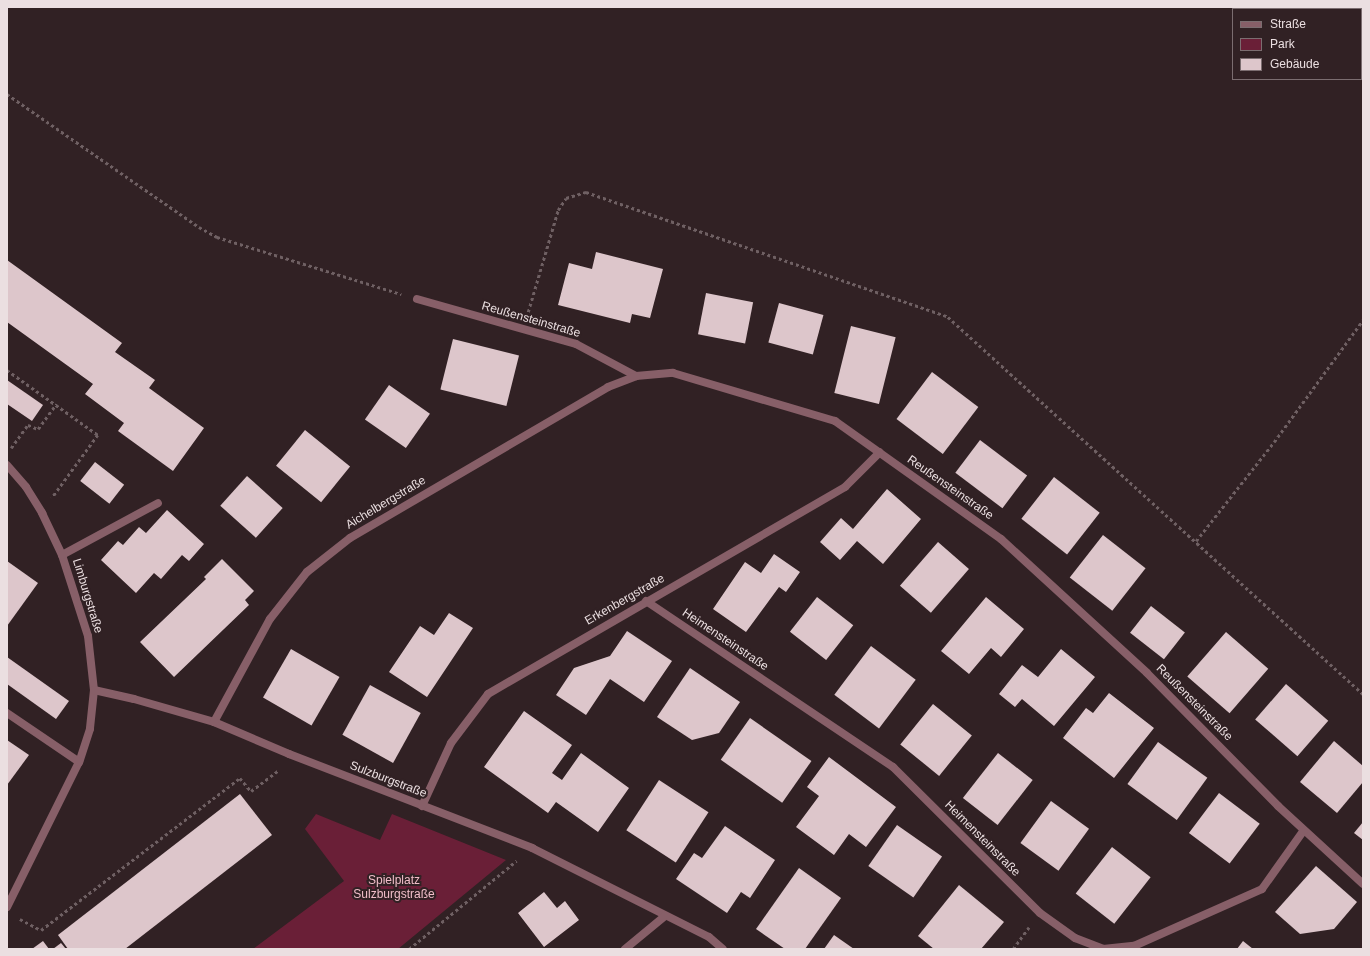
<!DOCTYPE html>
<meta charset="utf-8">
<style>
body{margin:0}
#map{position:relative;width:1370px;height:956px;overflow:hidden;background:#312124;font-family:Helvetica,sans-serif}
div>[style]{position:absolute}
.green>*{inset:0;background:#6a1f37}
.building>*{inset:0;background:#ddc6cb;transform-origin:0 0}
.path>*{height:2.5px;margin-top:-1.25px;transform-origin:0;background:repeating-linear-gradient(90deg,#6f6063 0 3px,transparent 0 6px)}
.street>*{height:8px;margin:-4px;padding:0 4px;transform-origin:4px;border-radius:4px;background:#875f68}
span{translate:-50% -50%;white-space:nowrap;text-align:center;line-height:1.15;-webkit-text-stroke:4px #312124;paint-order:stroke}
.street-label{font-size:12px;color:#ebdfe1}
.park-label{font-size:12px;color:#f1bec9}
.frame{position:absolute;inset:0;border:8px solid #ebdfe1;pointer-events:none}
.legend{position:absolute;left:1232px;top:8px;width:130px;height:72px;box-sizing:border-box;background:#312124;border:1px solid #7b6d70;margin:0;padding:5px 7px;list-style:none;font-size:12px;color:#ebdfe1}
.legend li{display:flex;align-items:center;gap:8px;height:20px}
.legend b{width:20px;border:1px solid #7b6d70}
</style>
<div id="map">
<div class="green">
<div style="clip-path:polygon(316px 814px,380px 840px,392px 814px,506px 860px,398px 949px,253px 949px,344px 881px,305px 829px)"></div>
</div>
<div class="building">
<div style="clip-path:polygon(596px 252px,663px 269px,650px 318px,632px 314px,630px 323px,558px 305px,569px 263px,592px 269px)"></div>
<div style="clip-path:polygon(7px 260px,122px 343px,115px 352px,155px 380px,149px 388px,204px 428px,173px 471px,118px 431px,124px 423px,85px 394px,93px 384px,7px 322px)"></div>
<div style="left:706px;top:293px;width:48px;height:42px;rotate:11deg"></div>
<div style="left:779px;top:303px;width:46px;height:41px;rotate:15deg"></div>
<div style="left:851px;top:326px;width:46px;height:69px;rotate:14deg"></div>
<div style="left:453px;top:339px;width:68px;height:52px;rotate:14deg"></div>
<div style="left:932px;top:372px;width:58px;height:59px;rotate:37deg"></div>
<div style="clip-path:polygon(7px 380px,43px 405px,32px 421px,7px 404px)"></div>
<div style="left:389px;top:385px;width:50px;height:42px;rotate:35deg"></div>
<div style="left:305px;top:430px;width:58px;height:46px;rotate:39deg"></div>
<div style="left:980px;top:440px;width:59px;height:41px;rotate:37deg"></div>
<div style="left:95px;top:462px;width:37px;height:24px;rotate:38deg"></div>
<div style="left:247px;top:476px;width:48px;height:40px;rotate:42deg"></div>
<div style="left:1054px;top:477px;width:58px;height:53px;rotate:38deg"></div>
<div style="clip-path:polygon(887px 489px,921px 519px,883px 564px,857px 541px,840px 560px,820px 542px,841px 518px,853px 529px)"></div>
<div style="clip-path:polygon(167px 510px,204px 544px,189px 561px,182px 555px,161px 579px,154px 573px,136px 593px,101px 560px,118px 541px,123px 545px,139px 527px,146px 533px)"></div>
<div style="left:1103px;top:535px;width:54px;height:54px;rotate:38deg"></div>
<div style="left:938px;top:542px;width:41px;height:58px;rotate:41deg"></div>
<div style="clip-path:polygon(774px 554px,800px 572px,786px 592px,779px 587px,746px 632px,713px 609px,745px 562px,761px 573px)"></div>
<div style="clip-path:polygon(222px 559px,254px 591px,245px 600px,249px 605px,174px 677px,140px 642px,206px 579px,204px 577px)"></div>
<div style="clip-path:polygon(7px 561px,38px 583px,7px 626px)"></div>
<div style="left:817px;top:597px;width:46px;height:44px;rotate:38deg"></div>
<div style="clip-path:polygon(986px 597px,1024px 629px,1001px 657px,991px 648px,969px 674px,941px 651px)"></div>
<div style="left:1151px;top:606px;width:43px;height:34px;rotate:38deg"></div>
<div style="clip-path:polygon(449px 613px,473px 628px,427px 697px,389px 672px,420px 626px,434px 635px)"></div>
<div style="clip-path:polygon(627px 631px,672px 661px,644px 702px,610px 679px,586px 715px,556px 695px,574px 668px,610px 656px)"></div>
<div style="left:1226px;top:632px;width:56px;height:59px;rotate:41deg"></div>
<div style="left:871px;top:646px;width:56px;height:61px;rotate:37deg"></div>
<div style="left:291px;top:649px;width:56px;height:56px;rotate:30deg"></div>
<div style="clip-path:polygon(1061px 649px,1095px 677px,1054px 726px,1022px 699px,1015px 707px,999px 694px,1022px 665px,1038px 677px)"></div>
<div style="clip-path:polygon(7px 657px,69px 701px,56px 719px,7px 684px)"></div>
<div style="clip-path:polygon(690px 668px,740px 702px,719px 733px,692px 740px,657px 717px)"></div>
<div style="left:1286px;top:684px;width:56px;height:47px;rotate:41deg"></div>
<div style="left:370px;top:685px;width:58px;height:57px;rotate:29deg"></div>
<div style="clip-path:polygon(1109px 693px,1154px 728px,1114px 778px,1063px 738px,1086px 708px,1093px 713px)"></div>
<div style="left:933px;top:704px;width:50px;height:52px;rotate:39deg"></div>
<div style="clip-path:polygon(524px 711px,572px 745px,552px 773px,562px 780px,581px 753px,629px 788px,598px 832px,556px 802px,548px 813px,484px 767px)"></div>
<div style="left:750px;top:718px;width:75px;height:51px;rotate:35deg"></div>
<div style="clip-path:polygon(7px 740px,29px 755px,7px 785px)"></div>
<div style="clip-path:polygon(1334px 741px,1363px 766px,1363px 782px,1337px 813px,1300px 782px)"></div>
<div style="left:1158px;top:742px;width:61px;height:52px;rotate:36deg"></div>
<div style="left:998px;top:753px;width:44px;height:57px;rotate:38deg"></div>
<div style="clip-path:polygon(829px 757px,896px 807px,866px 847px,849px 834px,834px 855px,796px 827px,819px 796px,807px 787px)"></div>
<div style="left:659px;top:780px;width:59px;height:60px;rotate:33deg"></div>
<div style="left:1219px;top:793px;width:51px;height:50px;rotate:37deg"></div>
<div style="clip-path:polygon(240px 794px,272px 835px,125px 949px,68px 949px,58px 935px)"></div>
<div style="left:1051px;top:801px;width:47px;height:52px;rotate:36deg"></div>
<div style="clip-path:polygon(1363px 822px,1363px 840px,1354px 833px)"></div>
<div style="left:897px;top:825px;width:55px;height:50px;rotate:35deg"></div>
<div style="clip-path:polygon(725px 826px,775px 860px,750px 898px,741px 892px,727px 913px,676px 879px,694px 853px,702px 858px)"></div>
<div style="left:1112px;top:847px;width:49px;height:59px;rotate:38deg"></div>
<div style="clip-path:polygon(1316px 866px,1357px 902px,1334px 929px,1300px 934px,1275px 912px)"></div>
<div style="clip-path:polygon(799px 868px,841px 898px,805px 949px,785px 949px,756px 929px)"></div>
<div style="clip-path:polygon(959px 885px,1004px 922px,981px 949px,934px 949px,918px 936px)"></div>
<div style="clip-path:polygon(544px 892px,557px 908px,565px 901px,579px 920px,544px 947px,518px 913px)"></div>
<div style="clip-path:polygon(834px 935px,854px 949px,824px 949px)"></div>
<div style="clip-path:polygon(43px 941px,49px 949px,32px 949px)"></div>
<div style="clip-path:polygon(1243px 941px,1253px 949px,1237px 949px)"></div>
<div style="clip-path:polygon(61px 943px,66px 949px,53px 949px)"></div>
</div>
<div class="path">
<div style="left:7px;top:94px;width:234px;rotate:34.7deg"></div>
<div style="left:199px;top:227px;width:21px;rotate:29deg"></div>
<div style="left:217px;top:237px;width:193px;rotate:17.2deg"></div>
<div style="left:528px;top:312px;width:106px;rotate:-73.6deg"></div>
<div style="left:558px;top:210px;width:14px;rotate:-56deg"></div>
<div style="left:566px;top:198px;width:21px;rotate:-17deg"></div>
<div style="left:586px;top:192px;width:383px;rotate:19deg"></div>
<div style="left:948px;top:317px;width:561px;rotate:42.25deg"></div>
<div style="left:7px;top:370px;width:112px;rotate:35.5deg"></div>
<div style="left:98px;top:435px;width:78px;rotate:126.1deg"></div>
<div style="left:11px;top:448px;width:29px;rotate:-54deg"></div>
<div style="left:28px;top:425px;width:11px;rotate:22deg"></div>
<div style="left:38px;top:429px;width:31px;rotate:-54deg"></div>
<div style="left:1196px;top:541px;width:126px;rotate:-51.8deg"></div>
<div style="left:1274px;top:442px;width:151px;rotate:-53.9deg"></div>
<div style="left:20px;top:919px;width:24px;rotate:28deg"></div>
<div style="left:41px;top:930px;width:250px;rotate:-37.4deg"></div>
<div style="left:240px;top:778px;width:17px;rotate:50deg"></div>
<div style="left:251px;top:791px;width:35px;rotate:-37deg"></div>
<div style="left:409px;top:949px;width:139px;rotate:-39.4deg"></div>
<div style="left:1013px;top:949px;width:27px;rotate:-54deg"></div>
</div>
<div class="street">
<div style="left:417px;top:299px;width:165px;rotate:15.8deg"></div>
<div style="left:576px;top:344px;width:68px;rotate:28.1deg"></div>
<div style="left:636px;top:376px;width:37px;rotate:-5deg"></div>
<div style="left:673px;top:373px;width:169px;rotate:16.5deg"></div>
<div style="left:835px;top:421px;width:204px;rotate:35.4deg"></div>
<div style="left:1001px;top:539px;width:198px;rotate:42.5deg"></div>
<div style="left:1147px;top:673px;width:187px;rotate:45.4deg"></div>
<div style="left:1278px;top:806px;width:115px;rotate:42.5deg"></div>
<div style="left:7px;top:465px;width:29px;rotate:49deg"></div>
<div style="left:26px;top:487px;width:31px;rotate:58deg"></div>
<div style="left:42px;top:513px;width:47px;rotate:64.5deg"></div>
<div style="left:62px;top:555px;width:85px;rotate:72.2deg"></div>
<div style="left:88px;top:636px;width:54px;rotate:83.7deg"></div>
<div style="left:94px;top:690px;width:39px;rotate:96deg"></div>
<div style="left:90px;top:729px;width:35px;rotate:108deg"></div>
<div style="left:79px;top:762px;width:162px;rotate:116.4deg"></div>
<div style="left:62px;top:555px;width:109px;rotate:-28.4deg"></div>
<div style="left:646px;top:601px;width:298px;rotate:33.9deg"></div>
<div style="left:893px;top:767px;width:207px;rotate:44.8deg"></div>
<div style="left:1040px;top:913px;width:43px;rotate:35.5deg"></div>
<div style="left:1075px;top:938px;width:30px;rotate:21deg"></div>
<div style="left:1103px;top:949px;width:31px;rotate:-6deg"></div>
<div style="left:1134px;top:946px;width:140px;rotate:-24deg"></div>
<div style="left:1262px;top:889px;width:72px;rotate:-54.6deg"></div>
<div style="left:94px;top:690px;width:41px;rotate:12.7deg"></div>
<div style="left:134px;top:699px;width:83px;rotate:16deg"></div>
<div style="left:214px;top:722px;width:82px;rotate:23.1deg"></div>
<div style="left:289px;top:754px;width:261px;rotate:21.1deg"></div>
<div style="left:532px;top:848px;width:198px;rotate:26.7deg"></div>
<div style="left:709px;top:937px;width:18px;rotate:41deg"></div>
<div style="left:7px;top:713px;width:87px;rotate:34.2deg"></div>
<div style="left:214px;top:722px;width:117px;rotate:-61.5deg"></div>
<div style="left:270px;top:619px;width:60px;rotate:-51.8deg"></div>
<div style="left:307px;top:572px;width:55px;rotate:-38.3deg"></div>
<div style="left:350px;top:538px;width:299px;rotate:-30.3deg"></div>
<div style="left:608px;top:387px;width:30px;rotate:-21deg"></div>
<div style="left:422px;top:806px;width:69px;rotate:-65.3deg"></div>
<div style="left:451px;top:743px;width:61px;rotate:-52.9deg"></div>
<div style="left:488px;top:694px;width:413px;rotate:-30.1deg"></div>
<div style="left:845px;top:487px;width:49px;rotate:-45deg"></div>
<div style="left:625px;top:949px;width:52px;rotate:-39.5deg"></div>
</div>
<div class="street-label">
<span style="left:531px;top:320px;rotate:16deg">Reußensteinstraße</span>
<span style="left:950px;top:488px;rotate:35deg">Reußensteinstraße</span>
<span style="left:386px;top:503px;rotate:-31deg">Aichelbergstraße</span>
<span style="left:87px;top:596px;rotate:73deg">Limburgstraße</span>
<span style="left:625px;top:600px;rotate:-30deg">Erkenbergstraße</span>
<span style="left:725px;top:640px;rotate:34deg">Heimensteinstraße</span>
<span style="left:1194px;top:703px;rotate:45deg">Reußensteinstraße</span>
<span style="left:388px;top:780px;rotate:21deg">Sulzburgstraße</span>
<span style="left:982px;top:839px;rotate:45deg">Heimensteinstraße</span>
</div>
<div class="park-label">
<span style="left:394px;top:888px">Spielplatz<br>Sulzburgstraße</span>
</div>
<div class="frame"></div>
<ul class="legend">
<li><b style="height:5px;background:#875f68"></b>Straße</li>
<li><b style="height:11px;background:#6a1f37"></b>Park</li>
<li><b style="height:11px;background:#ddc6cb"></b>Gebäude</li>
</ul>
</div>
